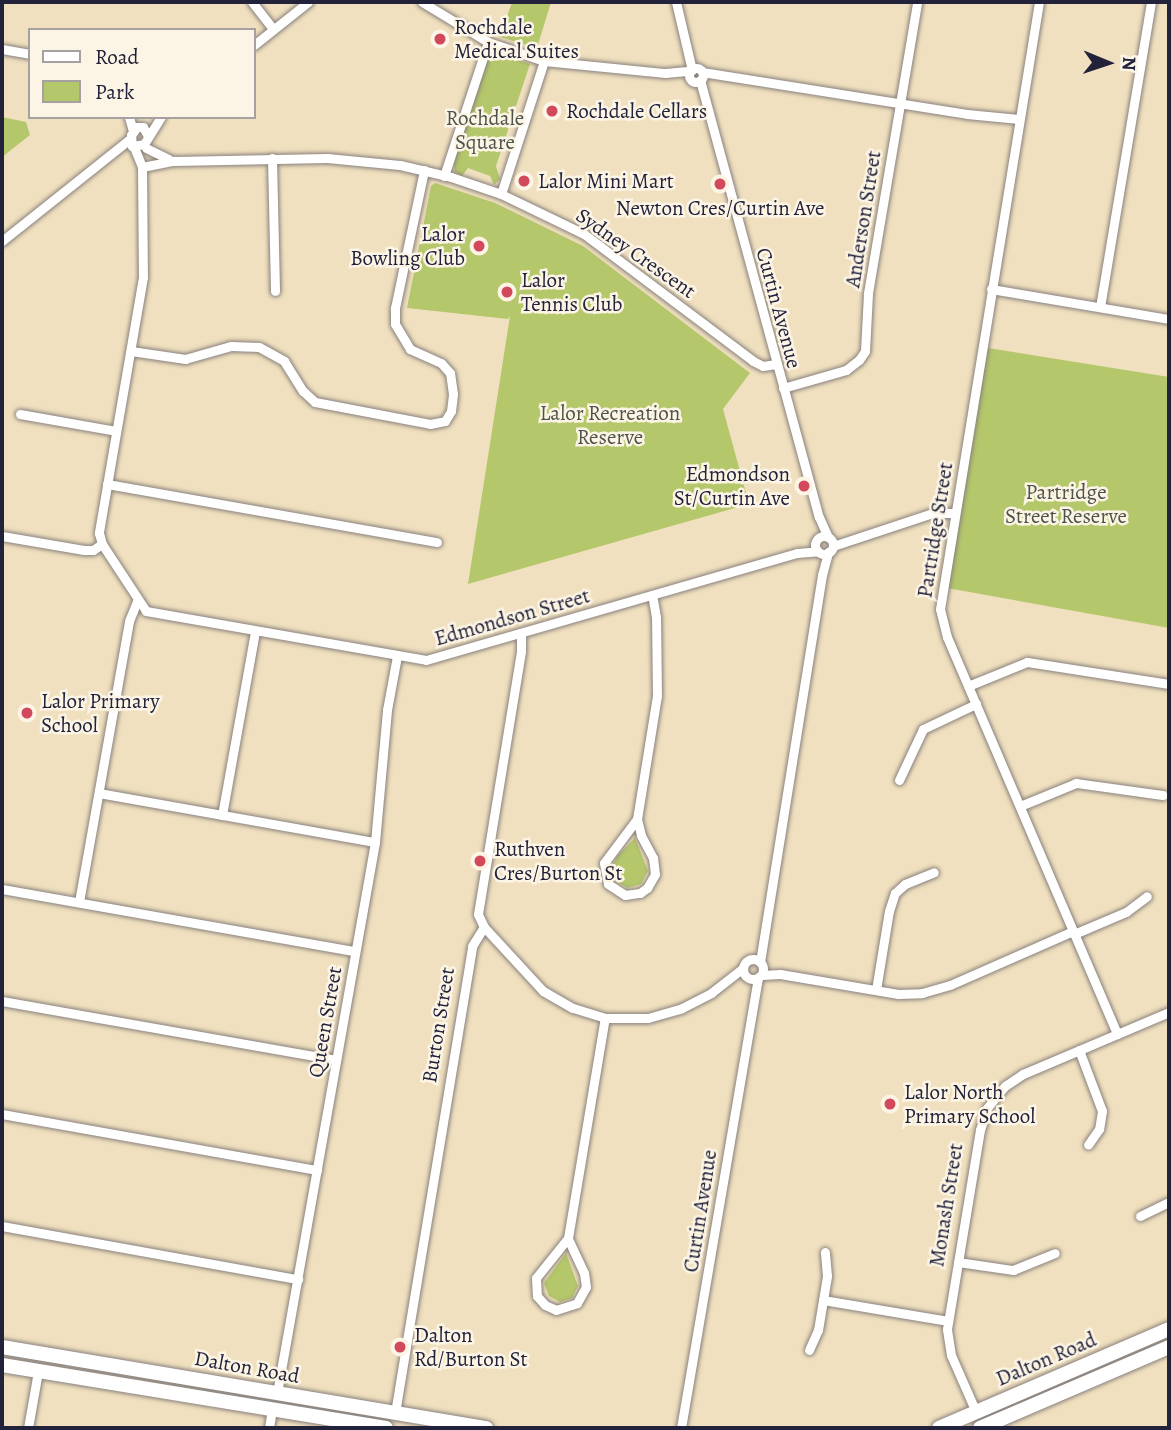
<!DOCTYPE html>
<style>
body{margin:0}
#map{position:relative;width:1171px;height:1430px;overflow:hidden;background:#f0e0bf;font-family:Alegreya,serif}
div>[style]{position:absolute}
.green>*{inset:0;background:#b4c76b}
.roads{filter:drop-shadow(0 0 2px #89817d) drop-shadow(0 0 2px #89817d)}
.minor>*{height:9px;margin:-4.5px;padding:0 4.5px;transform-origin:4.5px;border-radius:4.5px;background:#fff}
.minor>.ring{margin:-4.5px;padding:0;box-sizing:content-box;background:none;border:9px solid #fff;border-radius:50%}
.primary>*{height:14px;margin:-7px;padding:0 7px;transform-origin:7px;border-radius:7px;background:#fff}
.dots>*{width:19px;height:19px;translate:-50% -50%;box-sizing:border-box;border:4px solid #fcf5e5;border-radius:50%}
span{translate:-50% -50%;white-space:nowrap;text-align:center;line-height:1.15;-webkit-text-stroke:5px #fcf5e5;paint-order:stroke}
.poi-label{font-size:21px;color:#22223b}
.left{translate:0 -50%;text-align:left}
.right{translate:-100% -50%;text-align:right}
.park-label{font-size:21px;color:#4e5449}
.street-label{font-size:21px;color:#22223b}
.frame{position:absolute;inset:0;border:4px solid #22223b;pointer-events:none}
.legend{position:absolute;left:28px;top:28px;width:228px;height:91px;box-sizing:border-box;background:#fcf5e5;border:2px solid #a5a1a1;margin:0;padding:9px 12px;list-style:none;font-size:21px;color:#22223b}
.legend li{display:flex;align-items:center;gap:14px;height:35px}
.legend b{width:35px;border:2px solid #a5a1a1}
.north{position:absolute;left:1073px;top:28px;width:70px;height:70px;-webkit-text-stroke:5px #fcf5e5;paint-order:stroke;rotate:92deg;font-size:19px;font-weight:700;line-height:28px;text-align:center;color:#22223b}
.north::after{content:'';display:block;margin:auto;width:24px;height:32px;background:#22223b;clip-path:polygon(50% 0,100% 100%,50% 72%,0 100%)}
</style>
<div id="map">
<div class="green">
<div style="clip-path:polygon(512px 2px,551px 2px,537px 48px,500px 37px)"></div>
<div style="clip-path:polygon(493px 52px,530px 64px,496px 166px,500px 179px,494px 185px,490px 176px,468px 168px,462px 176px,455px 173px,453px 159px,488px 54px)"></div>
<div style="clip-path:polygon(2px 117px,26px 122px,30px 135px,2px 157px)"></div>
<div style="clip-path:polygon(435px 183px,495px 203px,583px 246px,750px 373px,723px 409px,749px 504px,468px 584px,510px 316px,508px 319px,407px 308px,431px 186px)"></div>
<div style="clip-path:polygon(988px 348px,1169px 377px,1169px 628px,947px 588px)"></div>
<div style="clip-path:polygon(635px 838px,648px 871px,641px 884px,628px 888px,615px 881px,611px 868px,618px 855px)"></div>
<div style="clip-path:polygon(566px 1253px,578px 1286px,572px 1298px,560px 1302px,549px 1296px,544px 1283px)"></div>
</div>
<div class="roads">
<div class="minor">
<div style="left:252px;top:2px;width:34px;rotate:52deg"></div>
<div style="left:422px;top:2px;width:77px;rotate:31.2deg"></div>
<div style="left:488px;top:42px;width:59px;rotate:18.7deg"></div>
<div style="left:544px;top:61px;width:122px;rotate:5.7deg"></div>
<div style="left:665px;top:73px;width:25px;rotate:-5deg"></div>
<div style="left:676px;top:2px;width:70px;rotate:76.8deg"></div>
<div style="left:1039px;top:2px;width:615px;rotate:99.26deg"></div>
<div style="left:940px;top:609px;width:29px;rotate:76deg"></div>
<div style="left:947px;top:637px;width:432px;rotate:66.8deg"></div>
<div style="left:254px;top:45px;width:69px;rotate:-38.5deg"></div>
<div style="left:2px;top:49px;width:28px;rotate:10deg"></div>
<div class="ring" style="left:689px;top:68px;width:5px;height:5px"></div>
<div style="left:702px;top:72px;width:268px;rotate:9deg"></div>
<div style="left:967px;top:114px;width:52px;rotate:5.5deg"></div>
<div style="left:700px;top:80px;width:453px;rotate:74.8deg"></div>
<div style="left:819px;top:517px;width:22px;rotate:66deg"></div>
<div style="left:129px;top:117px;width:15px;rotate:74deg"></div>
<div style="left:148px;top:136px;width:10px;rotate:-119deg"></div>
<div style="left:143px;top:127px;width:6px;rotate:180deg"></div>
<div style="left:137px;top:127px;width:10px;rotate:127deg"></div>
<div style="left:131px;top:135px;width:11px;rotate:85deg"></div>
<div style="left:132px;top:146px;width:12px;rotate:-9deg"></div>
<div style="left:144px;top:144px;width:32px;rotate:-58deg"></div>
<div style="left:134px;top:147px;width:22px;rotate:68deg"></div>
<div style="left:142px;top:167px;width:110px;rotate:89.5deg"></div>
<div style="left:143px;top:277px;width:260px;rotate:99.8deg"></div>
<div style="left:99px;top:533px;width:11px;rotate:75deg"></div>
<div style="left:102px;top:544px;width:80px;rotate:56.7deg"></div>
<div style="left:146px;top:611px;width:284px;rotate:9.9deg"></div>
<div style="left:426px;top:660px;width:386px;rotate:-16.1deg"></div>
<div style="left:797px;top:553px;width:21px;rotate:-5deg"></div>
<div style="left:146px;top:148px;width:25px;rotate:26deg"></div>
<div style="left:272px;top:158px;width:133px;rotate:88.7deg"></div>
<div style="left:142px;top:167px;width:33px;rotate:-11deg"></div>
<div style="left:174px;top:161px;width:153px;rotate:-1.1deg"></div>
<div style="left:327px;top:158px;width:73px;rotate:5.5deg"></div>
<div style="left:400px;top:165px;width:52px;rotate:13.2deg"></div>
<div style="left:451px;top:177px;width:53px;rotate:18.8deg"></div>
<div style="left:501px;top:194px;width:92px;rotate:25.7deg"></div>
<div style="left:584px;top:234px;width:211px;rotate:36.9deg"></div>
<div style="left:753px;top:361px;width:11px;rotate:27deg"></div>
<div style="left:763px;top:366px;width:13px;rotate:-9deg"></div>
<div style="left:444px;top:176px;width:141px;rotate:-71.8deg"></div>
<div style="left:501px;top:194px;width:140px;rotate:-72.1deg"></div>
<div style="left:2px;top:241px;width:165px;rotate:-38.6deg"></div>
<div style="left:991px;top:289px;width:181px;rotate:9.6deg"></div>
<div style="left:1100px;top:307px;width:309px;rotate:-80.5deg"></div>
<div style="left:131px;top:351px;width:55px;rotate:8.4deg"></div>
<div style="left:185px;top:359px;width:48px;rotate:-15.8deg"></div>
<div style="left:231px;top:346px;width:28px;rotate:2deg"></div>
<div style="left:259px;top:347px;width:29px;rotate:29deg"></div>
<div style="left:284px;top:361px;width:36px;rotate:58deg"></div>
<div style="left:303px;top:391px;width:16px;rotate:43deg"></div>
<div style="left:315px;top:402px;width:117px;rotate:10.8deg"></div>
<div style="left:430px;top:424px;width:15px;rotate:-11deg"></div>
<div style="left:445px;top:421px;width:12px;rotate:-59deg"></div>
<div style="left:451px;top:411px;width:17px;rotate:-83deg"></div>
<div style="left:453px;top:394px;width:21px;rotate:-98deg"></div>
<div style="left:450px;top:373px;width:13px;rotate:-132deg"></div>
<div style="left:441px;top:363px;width:34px;rotate:-156deg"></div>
<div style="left:410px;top:349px;width:29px;rotate:-121deg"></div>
<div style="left:395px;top:324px;width:16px;rotate:-90deg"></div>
<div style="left:395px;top:308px;width:141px;rotate:-78.1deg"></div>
<div style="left:783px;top:388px;width:66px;rotate:-15.9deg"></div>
<div style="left:846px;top:370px;width:16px;rotate:-38deg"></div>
<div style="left:859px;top:360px;width:11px;rotate:-56deg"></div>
<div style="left:865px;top:351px;width:58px;rotate:-87deg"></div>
<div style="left:868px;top:293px;width:295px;rotate:-80.4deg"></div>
<div style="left:20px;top:414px;width:97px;rotate:10deg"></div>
<div style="left:107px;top:484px;width:335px;rotate:10deg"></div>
<div style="left:2px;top:536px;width:83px;rotate:9.7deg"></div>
<div style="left:84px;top:550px;width:9px"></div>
<div style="left:93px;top:550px;width:11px;rotate:-34deg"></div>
<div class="ring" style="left:815px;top:536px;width:9px;height:9px"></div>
<div style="left:833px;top:546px;width:105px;rotate:-18.3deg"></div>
<div style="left:933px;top:513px;width:21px"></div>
<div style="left:968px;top:686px;width:64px;rotate:-22.1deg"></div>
<div style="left:1027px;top:662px;width:144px;rotate:8.8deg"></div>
<div style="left:899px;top:780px;width:56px;rotate:-64.8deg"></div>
<div style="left:923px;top:729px;width:59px;rotate:-25.3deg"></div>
<div style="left:99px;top:793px;width:280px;rotate:10.1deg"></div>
<div style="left:1020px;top:806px;width:61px;rotate:-22.3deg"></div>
<div style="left:1076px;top:783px;width:88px;rotate:7.9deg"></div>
<div style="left:222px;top:815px;width:187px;rotate:-79.8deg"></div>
<div style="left:637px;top:819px;width:55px;rotate:126.9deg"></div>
<div style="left:604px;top:863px;width:21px;rotate:79deg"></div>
<div style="left:608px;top:884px;width:20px;rotate:33deg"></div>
<div style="left:625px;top:895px;width:15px;rotate:-8deg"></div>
<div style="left:640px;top:893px;width:9px;rotate:-36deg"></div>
<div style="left:647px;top:888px;width:16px;rotate:-60deg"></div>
<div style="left:655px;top:874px;width:16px;rotate:-97deg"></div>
<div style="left:653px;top:858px;width:26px;rotate:-118deg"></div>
<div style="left:641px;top:835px;width:16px;rotate:-104deg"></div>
<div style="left:637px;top:819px;width:125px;rotate:-80.8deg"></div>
<div style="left:657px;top:696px;width:79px;rotate:-90.7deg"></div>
<div style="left:656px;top:617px;width:22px;rotate:-100deg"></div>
<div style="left:2px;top:889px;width:358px;rotate:10deg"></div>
<div style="left:79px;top:902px;width:285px;rotate:-79.9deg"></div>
<div style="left:129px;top:621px;width:22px;rotate:-68deg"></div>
<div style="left:484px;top:927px;width:87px;rotate:47.3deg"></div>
<div style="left:543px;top:991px;width:34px;rotate:30deg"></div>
<div style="left:573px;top:1008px;width:34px;rotate:17deg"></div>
<div style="left:605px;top:1018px;width:43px"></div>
<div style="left:648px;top:1018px;width:35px;rotate:-16deg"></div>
<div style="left:682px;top:1008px;width:33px;rotate:-27deg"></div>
<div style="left:711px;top:993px;width:41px;rotate:-38deg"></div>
<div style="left:1074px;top:934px;width:56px;rotate:-22.9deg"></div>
<div style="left:1126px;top:912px;width:26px;rotate:-37deg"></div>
<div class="ring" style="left:743px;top:959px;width:11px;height:11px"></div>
<div style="left:760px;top:962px;width:392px;rotate:-80.9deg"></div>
<div style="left:822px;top:575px;width:24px;rotate:-75deg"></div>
<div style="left:762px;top:975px;width:18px;rotate:-3deg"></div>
<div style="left:780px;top:974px;width:120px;rotate:9.6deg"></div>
<div style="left:898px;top:994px;width:24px;rotate:-2deg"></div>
<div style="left:922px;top:993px;width:29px;rotate:-16deg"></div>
<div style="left:950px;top:985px;width:134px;rotate:-23.7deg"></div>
<div style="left:876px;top:990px;width:80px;rotate:-80.7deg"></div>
<div style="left:889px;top:911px;width:19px;rotate:-72deg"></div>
<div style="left:895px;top:893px;width:13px;rotate:-42deg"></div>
<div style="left:905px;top:884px;width:31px;rotate:-22deg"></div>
<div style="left:2px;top:1001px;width:339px;rotate:10deg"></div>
<div style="left:1079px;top:1050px;width:65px;rotate:69.3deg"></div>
<div style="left:1102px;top:1111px;width:18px;rotate:99deg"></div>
<div style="left:1099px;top:1129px;width:19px;rotate:125deg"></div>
<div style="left:2px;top:1114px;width:320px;rotate:10.1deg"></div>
<div style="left:1140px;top:1216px;width:32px;rotate:-26deg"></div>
<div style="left:2px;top:1226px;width:301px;rotate:10.2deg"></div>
<div style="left:568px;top:1238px;width:51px;rotate:128.7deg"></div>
<div style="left:536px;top:1278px;width:18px;rotate:87deg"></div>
<div style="left:537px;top:1296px;width:12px;rotate:48deg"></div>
<div style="left:545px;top:1305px;width:12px;rotate:24deg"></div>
<div style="left:556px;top:1310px;width:22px;rotate:-18deg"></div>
<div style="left:577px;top:1303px;width:18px;rotate:-61deg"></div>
<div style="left:586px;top:1287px;width:14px;rotate:-98deg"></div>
<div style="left:584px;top:1273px;width:38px;rotate:-115deg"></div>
<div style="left:568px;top:1238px;width:223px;rotate:-80.5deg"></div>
<div style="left:958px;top:1262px;width:56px;rotate:8.3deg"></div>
<div style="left:1013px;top:1270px;width:45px;rotate:-22deg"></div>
<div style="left:823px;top:1300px;width:127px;rotate:9.5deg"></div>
<div style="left:809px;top:1350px;width:22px;rotate:-66deg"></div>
<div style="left:818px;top:1330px;width:55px;rotate:-80.5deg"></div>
<div style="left:827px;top:1276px;width:24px;rotate:-95deg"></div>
<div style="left:277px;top:1393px;width:560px;rotate:-79.91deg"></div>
<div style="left:375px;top:842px;width:133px;rotate:-84.8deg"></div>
<div style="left:387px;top:710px;width:55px;rotate:-79.5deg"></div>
<div style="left:976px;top:1412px;width:62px;rotate:-113.7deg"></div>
<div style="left:951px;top:1355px;width:26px;rotate:-99deg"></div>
<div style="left:947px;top:1329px;width:202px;rotate:-80.6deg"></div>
<div style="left:980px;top:1130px;width:23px;rotate:-72deg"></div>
<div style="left:987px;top:1108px;width:28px;rotate:-51deg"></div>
<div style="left:1005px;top:1086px;width:22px;rotate:-34deg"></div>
<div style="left:1023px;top:1074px;width:159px;rotate:-23deg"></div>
<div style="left:395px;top:1413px;width:473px;rotate:-80.6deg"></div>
<div style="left:472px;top:946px;width:22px;rotate:-58deg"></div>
<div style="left:484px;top:927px;width:14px;rotate:-115deg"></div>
<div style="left:478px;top:914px;width:266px;rotate:-80.7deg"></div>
<div style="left:521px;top:652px;width:19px;rotate:-90deg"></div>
<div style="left:28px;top:1428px;width:58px;rotate:-80deg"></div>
<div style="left:269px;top:1428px;width:19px;rotate:-81deg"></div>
<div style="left:681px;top:1428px;width:457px;rotate:-80.3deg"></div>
</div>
<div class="primary">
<div style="left:2px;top:1347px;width:491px;rotate:9.5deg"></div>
<div style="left:2px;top:1365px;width:389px;rotate:9.3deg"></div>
<div style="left:939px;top:1428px;width:250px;rotate:-23.3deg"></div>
<div style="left:980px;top:1428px;width:206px;rotate:-23.2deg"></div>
</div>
</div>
<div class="dots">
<div style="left:440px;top:39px;background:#d1495b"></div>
<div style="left:552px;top:111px;background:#d1495b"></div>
<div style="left:524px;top:181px;background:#d1495b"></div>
<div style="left:720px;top:184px;background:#d1495b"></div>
<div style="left:479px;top:246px;background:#d1495b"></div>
<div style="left:507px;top:292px;background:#d1495b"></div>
<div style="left:804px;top:486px;background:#d1495b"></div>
<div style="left:27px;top:713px;background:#d1495b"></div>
<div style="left:480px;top:861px;background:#d1495b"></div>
<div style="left:890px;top:1104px;background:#d1495b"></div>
<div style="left:400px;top:1347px;background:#d1495b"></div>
</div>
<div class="poi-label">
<span class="left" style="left:454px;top:39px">Rochdale<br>Medical Suites</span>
<span class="left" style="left:566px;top:111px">Rochdale Cellars</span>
<span class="left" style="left:538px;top:181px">Lalor Mini Mart</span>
<span style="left:720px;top:208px">Newton Cres/Curtin Ave</span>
<span class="right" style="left:465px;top:246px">Lalor<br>Bowling Club</span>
<span class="left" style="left:521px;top:292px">Lalor<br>Tennis Club</span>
<span class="right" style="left:790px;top:486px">Edmondson<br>St/Curtin Ave</span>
<span class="left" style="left:41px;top:713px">Lalor Primary<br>School</span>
<span class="left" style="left:494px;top:861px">Ruthven<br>Cres/Burton St</span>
<span class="left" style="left:904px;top:1104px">Lalor North<br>Primary School</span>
<span class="left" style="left:414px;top:1347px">Dalton<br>Rd/Burton St</span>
</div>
<div class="park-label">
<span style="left:485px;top:130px">Rochdale<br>Square</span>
<span style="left:610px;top:425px">Lalor Recreation<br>Reserve</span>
<span style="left:1066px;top:504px">Partridge<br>Street Reserve</span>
</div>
<div class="street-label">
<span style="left:863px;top:219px;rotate:-81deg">Anderson Street</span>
<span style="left:636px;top:253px;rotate:35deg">Sydney Crescent</span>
<span style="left:779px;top:308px;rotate:75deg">Curtin Avenue</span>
<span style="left:935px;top:530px;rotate:-81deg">Partridge Street</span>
<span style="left:512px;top:617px;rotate:-16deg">Edmondson Street</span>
<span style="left:325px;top:1022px;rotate:-80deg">Queen Street</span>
<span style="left:438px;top:1025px;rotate:-81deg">Burton Street</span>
<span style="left:946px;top:1205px;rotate:-81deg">Monash Street</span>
<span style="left:700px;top:1211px;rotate:-81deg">Curtin Avenue</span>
<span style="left:1046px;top:1359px;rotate:-23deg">Dalton Road</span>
<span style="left:247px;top:1367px;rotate:10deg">Dalton Road</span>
</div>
<div class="frame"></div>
<ul class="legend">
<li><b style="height:9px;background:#fff"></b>Road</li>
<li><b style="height:19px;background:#b4c76b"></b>Park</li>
</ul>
<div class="north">N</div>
</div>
